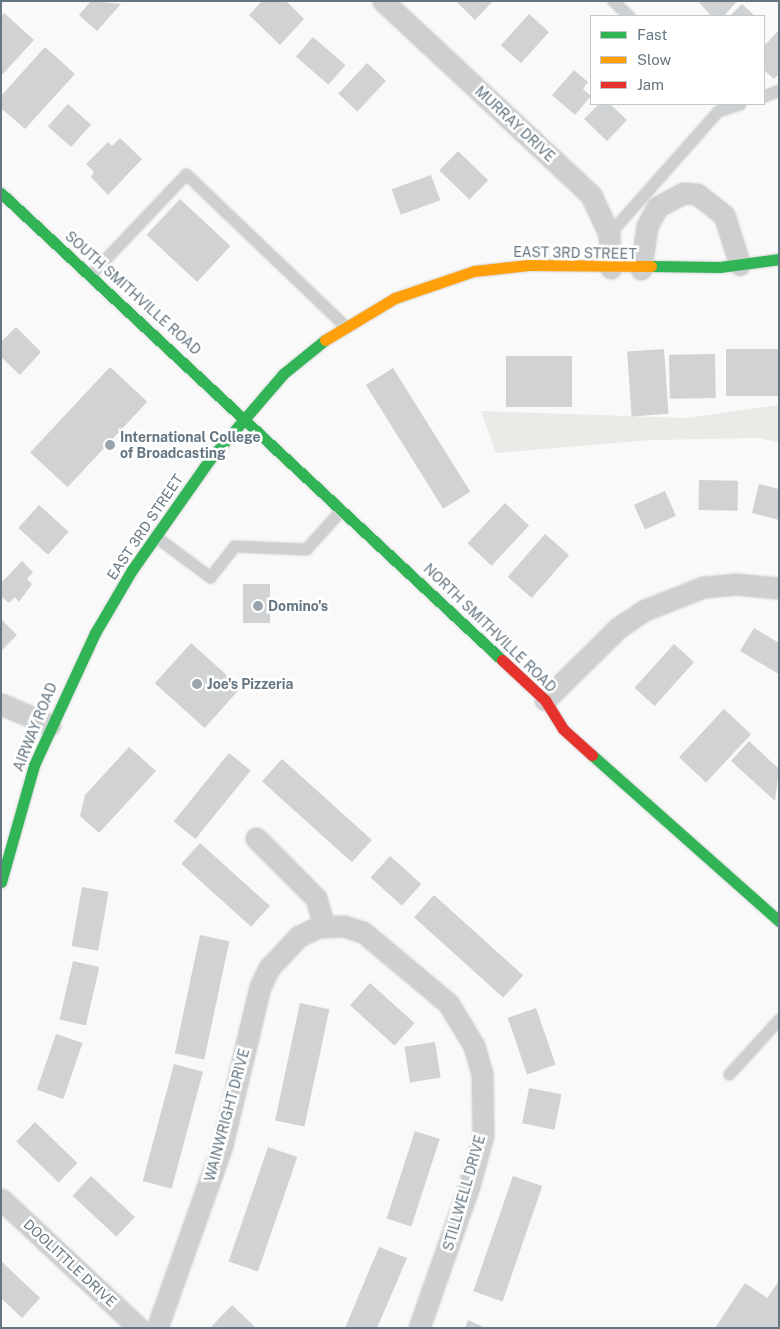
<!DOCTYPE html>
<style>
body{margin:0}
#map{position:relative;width:780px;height:1329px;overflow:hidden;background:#f9f9f9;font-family:"Public Sans",sans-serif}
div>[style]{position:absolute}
.green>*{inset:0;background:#e8ebe6}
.building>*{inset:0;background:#d0d2d3;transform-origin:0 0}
.roads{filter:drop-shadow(0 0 1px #d5d6d7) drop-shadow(0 0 1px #d5d6d7)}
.lane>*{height:11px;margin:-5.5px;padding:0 5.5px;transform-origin:5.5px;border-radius:5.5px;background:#cecfd0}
.street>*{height:21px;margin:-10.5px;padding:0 10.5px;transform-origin:10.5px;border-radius:10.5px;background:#cecfd0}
.fast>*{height:11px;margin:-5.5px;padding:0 5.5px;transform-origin:5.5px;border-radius:5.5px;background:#30b455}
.slow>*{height:11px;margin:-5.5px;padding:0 5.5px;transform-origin:5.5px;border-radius:5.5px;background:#ff9f0a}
.jam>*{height:11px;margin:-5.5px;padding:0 5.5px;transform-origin:5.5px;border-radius:5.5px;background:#e5322d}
.dots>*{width:14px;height:14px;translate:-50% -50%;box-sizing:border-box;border:2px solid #fff;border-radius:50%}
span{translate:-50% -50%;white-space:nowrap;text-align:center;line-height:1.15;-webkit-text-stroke:5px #fff;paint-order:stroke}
.street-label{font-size:14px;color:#657683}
.poi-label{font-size:14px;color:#657683;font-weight:700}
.left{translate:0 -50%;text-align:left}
.frame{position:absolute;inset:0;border:2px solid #657683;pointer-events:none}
.legend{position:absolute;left:590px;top:15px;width:175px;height:90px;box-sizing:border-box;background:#fff;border:1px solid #c1c8cd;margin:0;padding:6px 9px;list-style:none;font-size:15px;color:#657683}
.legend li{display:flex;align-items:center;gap:10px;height:25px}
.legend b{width:25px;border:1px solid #c1c8cd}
</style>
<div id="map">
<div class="green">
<div style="clip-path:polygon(779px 405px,779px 442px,757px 438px,650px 440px,496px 453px,481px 411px,687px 418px)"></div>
</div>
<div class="building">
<div style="clip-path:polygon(91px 1px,121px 4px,97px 31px,79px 15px)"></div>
<div style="clip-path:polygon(262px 1px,286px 1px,304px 19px,280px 45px,249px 15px)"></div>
<div style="clip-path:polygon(456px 1px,492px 1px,492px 2px,475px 20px)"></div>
<div style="clip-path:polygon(698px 1px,737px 1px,724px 16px,711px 16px)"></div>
<div style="clip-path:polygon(742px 4px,755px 16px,730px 16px)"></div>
<div style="clip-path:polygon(4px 13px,34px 40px,1px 76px,1px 17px)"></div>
<div style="left:529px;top:14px;width:27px;height:42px;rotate:42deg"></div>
<div style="clip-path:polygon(779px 30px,779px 74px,774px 79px,764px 70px,764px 46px)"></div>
<div style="left:313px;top:37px;width:43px;height:26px;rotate:41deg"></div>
<div style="clip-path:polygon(45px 47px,75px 74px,25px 129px,1px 108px,1px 96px)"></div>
<div style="left:367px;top:63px;width:26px;height:42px;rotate:43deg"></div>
<div style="clip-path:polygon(574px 70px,588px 82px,583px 89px,591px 96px,575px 115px,552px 95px)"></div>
<div style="left:68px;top:104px;width:31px;height:30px;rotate:42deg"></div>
<div style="clip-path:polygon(599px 104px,610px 104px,627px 120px,607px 141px,584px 119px)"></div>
<div style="clip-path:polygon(120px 138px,142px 159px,108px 195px,91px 177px,94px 172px,86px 164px,108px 142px,112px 146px)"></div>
<div style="left:458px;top:151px;width:42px;height:27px;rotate:44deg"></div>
<div style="left:431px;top:175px;width:27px;height:42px;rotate:70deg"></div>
<div style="left:180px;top:199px;width:69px;height:49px;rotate:43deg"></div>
<div style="clip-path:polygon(16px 327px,41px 352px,20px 375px,1px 357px,1px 342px)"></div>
<div style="left:664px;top:349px;width:65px;height:37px;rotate:86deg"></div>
<div style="left:779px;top:349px;width:47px;height:53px;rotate:90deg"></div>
<div style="left:715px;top:354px;width:44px;height:46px;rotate:89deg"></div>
<div style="left:506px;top:356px;width:66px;height:51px"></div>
<div style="left:110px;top:367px;width:51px;height:117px;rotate:43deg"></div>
<div style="left:393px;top:368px;width:146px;height:32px;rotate:58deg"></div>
<div style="left:699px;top:480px;width:39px;height:30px;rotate:1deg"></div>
<div style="clip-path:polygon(759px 484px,779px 489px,779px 520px,752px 513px)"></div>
<div style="left:665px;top:491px;width:27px;height:34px;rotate:66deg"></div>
<div style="left:505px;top:503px;width:33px;height:55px;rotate:43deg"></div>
<div style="left:39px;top:505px;width:40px;height:31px;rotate:42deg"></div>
<div style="left:545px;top:534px;width:32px;height:57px;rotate:41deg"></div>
<div style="clip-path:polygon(22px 561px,33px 572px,27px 579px,32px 584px,19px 602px,15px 597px,9px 603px,1px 596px,1px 583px)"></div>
<div style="left:243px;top:584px;width:27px;height:39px"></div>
<div style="clip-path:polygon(1px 619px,17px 635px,1px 651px)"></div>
<div style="clip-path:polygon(754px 628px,779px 643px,779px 674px,740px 651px)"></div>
<div style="left:191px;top:643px;width:67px;height:54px;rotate:42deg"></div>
<div style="left:674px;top:644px;width:27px;height:59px;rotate:42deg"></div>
<div style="left:724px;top:709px;width:37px;height:66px;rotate:43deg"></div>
<div style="clip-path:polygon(749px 741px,779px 769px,775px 801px,731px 761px)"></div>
<div style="clip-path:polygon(129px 747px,156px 771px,99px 833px,80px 816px,85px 795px)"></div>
<div style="left:229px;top:753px;width:28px;height:88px;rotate:39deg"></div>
<div style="left:282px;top:759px;width:121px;height:30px;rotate:42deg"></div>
<div style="left:200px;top:843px;width:94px;height:28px;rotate:42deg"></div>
<div style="left:390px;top:856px;width:42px;height:29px;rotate:42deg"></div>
<div style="left:82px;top:887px;width:27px;height:60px;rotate:10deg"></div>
<div style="left:434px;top:895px;width:120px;height:30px;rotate:42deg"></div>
<div style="left:200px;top:935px;width:30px;height:121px;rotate:12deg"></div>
<div style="left:73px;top:961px;width:27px;height:60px;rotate:13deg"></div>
<div style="left:370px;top:983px;width:60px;height:30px;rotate:42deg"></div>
<div style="left:300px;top:1003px;width:30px;height:120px;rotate:12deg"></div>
<div style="left:536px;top:1008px;width:60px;height:30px;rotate:71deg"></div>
<div style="left:56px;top:1034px;width:28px;height:59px;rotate:19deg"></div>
<div style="left:435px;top:1042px;width:36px;height:31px;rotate:81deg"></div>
<div style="left:174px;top:1064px;width:30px;height:121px;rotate:15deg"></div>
<div style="left:529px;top:1088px;width:33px;height:36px;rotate:11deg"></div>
<div style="left:35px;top:1122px;width:59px;height:27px;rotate:44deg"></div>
<div style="left:415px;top:1131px;width:26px;height:92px;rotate:18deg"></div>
<div style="left:268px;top:1147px;width:31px;height:121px;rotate:19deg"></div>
<div style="left:91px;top:1176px;width:60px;height:27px;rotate:43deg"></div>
<div style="left:513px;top:1176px;width:31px;height:122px;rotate:19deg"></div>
<div style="clip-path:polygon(379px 1247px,407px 1258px,377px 1328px,345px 1328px)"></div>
<div style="clip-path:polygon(1px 1261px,40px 1298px,22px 1318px,1px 1298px)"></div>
<div style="clip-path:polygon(779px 1281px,779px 1328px,715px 1328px,745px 1283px,767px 1298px)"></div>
<div style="clip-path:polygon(232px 1305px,256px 1328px,210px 1328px)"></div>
<div style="clip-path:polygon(468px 1320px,486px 1328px,465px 1328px)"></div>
</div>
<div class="roads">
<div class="lane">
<div style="left:613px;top:1px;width:22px;rotate:43deg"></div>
<div style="left:764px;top:96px;width:16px;rotate:-22deg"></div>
<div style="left:609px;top:234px;width:164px;rotate:-48.5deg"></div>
<div style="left:718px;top:111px;width:23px;rotate:-18deg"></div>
<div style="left:90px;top:275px;width:139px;rotate:-46.5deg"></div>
<div style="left:186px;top:174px;width:220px;rotate:43.7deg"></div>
<div style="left:155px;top:536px;width:69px;rotate:36.7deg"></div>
<div style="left:210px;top:577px;width:39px;rotate:-52deg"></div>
<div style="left:234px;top:546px;width:72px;rotate:2.4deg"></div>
<div style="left:306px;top:549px;width:52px;rotate:-48.1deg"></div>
<div style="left:729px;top:1074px;width:74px;rotate:-47.7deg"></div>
</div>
<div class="street">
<div style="left:383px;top:1px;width:284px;rotate:43deg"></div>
<div style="left:591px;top:195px;width:43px;rotate:65.2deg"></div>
<div style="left:609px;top:234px;width:34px;rotate:87deg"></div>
<div style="left:641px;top:269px;width:43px;rotate:-82.1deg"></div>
<div style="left:647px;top:226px;width:21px;rotate:-62deg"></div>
<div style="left:657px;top:207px;width:30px;rotate:-28deg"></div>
<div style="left:683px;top:193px;width:14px;rotate:4deg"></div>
<div style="left:697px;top:194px;width:34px;rotate:38deg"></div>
<div style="left:724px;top:215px;width:52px;rotate:72.3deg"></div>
<div style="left:545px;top:700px;width:103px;rotate:-44.6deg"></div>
<div style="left:618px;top:628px;width:32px;rotate:-34deg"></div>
<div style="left:645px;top:610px;width:62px;rotate:-21.6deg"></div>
<div style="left:703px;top:587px;width:32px;rotate:-5deg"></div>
<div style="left:735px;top:584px;width:44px;rotate:5.2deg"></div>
<div style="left:1px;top:704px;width:53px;rotate:23.2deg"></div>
<div style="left:256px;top:838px;width:85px;rotate:45deg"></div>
<div style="left:316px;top:898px;width:29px;rotate:74deg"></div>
<div style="left:1px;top:1199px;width:189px;rotate:43.1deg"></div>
<div style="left:157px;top:1328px;width:194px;rotate:-70.4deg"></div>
<div style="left:222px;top:1145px;width:163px;rotate:-76.5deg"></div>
<div style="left:260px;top:987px;width:21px;rotate:-65deg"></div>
<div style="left:269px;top:968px;width:44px;rotate:-46.8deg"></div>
<div style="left:299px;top:936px;width:21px;rotate:-25deg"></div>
<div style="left:318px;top:927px;width:26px;rotate:-2deg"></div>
<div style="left:344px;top:926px;width:20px;rotate:18deg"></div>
<div style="left:363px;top:932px;width:111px;rotate:39.9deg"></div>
<div style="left:448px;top:1003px;width:50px;rotate:58.8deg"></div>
<div style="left:474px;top:1046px;width:29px;rotate:74deg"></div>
<div style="left:482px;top:1074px;width:61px;rotate:89.1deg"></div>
<div style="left:483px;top:1135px;width:53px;rotate:105.4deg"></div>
<div style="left:469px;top:1186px;width:151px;rotate:109.4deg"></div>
</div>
<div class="fast">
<div style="left:1px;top:193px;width:685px;rotate:42.99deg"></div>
<div style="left:651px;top:266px;width:69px;rotate:0.8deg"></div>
<div style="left:720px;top:267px;width:60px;rotate:-7.7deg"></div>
<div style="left:592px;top:755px;width:250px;rotate:41.6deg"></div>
<div style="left:1px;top:882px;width:122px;rotate:-74.2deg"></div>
<div style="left:34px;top:765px;width:145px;rotate:-65.2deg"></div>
<div style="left:95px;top:633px;width:73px;rotate:-59.6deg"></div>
<div style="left:132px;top:570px;width:136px;rotate:-54.9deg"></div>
<div style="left:210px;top:459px;width:112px;rotate:-49.3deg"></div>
<div style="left:283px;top:374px;width:54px;rotate:-39deg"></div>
</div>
<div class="slow">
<div style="left:325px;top:340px;width:82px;rotate:-31deg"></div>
<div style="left:395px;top:298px;width:83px;rotate:-18.9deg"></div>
<div style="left:474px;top:271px;width:55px;rotate:-6.2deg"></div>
<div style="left:529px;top:265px;width:122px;rotate:0.5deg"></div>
</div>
<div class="jam">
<div style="left:502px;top:660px;width:59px;rotate:42.9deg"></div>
<div style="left:545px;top:700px;width:34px;rotate:58deg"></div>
<div style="left:563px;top:729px;width:39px;rotate:42deg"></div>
</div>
</div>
<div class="dots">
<div style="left:110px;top:445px;background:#99a4ac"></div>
<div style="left:258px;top:606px;background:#99a4ac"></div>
<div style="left:197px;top:684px;background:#99a4ac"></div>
</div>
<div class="street-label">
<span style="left:515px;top:124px;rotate:43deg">MURRAY DRIVE</span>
<span style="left:575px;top:253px;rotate:1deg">EAST 3RD STREET</span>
<span style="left:133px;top:293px;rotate:42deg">SOUTH SMITHVILLE ROAD</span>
<span style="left:145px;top:527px;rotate:-56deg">EAST 3RD STREET</span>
<span style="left:490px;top:628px;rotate:44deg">NORTH SMITHVILLE ROAD</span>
<span style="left:35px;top:727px;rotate:-68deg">AIRWAY ROAD</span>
<span style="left:227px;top:1115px;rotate:-75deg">WAINWRIGHT DRIVE</span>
<span style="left:464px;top:1193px;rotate:-74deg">STILLWELL DRIVE</span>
<span style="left:70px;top:1263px;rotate:43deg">DOOLITTLE DRIVE</span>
</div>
<div class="poi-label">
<span class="left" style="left:120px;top:445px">International College<br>of Broadcasting</span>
<span class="left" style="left:268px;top:606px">Domino's</span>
<span class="left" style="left:207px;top:684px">Joe's Pizzeria</span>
</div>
<div class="frame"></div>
<ul class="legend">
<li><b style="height:6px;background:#30b455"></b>Fast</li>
<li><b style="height:6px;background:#ff9f0a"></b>Slow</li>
<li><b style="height:6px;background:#e5322d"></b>Jam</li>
</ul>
</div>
